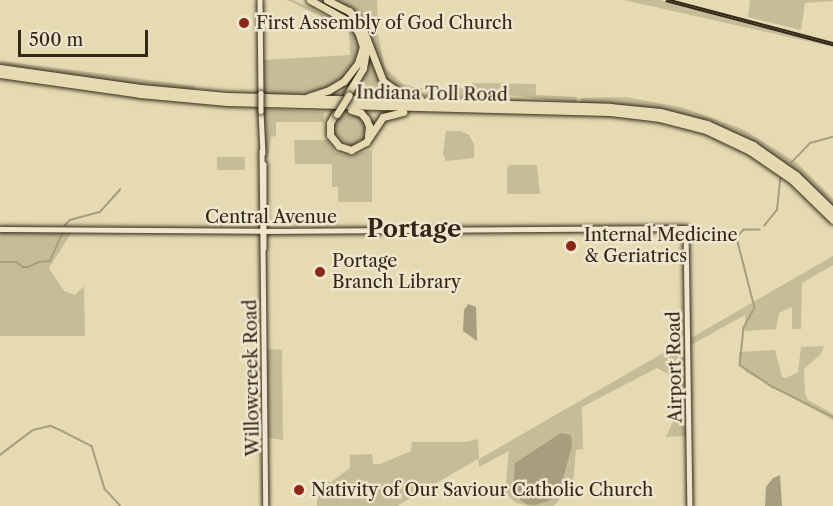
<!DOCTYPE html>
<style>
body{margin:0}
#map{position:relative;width:833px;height:506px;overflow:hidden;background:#e5dab2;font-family:"Libre Caslon Text",serif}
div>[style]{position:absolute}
.green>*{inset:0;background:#c7bc98;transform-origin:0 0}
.water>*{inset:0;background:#a89d7d}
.stream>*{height:1.5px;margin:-0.75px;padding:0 0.75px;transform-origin:0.75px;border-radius:0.75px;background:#a89d7d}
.roads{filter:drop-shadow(0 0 2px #332717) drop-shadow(0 0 2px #332717)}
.secondary>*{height:4.5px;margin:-2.25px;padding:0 2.25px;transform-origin:2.25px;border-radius:2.25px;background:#eee7cd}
.highway>*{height:7px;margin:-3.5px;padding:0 3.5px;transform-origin:3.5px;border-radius:3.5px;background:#e5dab2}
.rail>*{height:4px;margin-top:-2px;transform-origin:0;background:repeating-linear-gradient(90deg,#eee7cd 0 4.5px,#332717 0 9px);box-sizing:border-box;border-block:2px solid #332717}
.bridges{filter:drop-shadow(0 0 2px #332717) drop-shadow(0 0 2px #332717)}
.secondary-bridge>*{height:4.5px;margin:-2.25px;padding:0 2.25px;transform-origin:2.25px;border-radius:2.25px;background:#eee7cd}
.highway-bridge>*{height:7px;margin:-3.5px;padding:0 3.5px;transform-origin:3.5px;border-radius:3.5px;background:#e5dab2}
.dots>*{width:16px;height:16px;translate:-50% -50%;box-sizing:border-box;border:3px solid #eee7cd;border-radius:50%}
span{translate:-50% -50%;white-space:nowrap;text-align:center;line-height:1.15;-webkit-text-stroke:5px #eee7cd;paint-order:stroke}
.poi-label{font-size:18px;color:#332717}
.left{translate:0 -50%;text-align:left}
.street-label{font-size:18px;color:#332717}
.district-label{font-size:24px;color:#332717;font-weight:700}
.scale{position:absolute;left:18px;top:30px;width:130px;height:27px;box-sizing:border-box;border:3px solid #332717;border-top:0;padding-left:8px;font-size:18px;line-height:21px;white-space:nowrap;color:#332717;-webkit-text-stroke:4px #eee7cd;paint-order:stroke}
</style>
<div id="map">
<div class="green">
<div style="clip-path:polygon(287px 0,294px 0,326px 16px,335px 16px,350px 24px,356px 31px,359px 50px,352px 68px,339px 82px,316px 93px,264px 95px,264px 60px,350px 55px,349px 30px)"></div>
<div style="clip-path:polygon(332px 0,377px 0,378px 34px,385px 68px,403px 84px,418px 88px,472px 88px,473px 83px,536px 84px,536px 95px,577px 97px,576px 103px,499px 94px,430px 97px,406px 94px,390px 85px,377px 66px,369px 35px,364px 25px)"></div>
<div style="clip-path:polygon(624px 0,660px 0,833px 45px,833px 47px)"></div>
<div style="clip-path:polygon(750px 0,833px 0,833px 1px,805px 3px,801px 30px,748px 17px)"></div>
<div style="clip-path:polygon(370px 52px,376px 71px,409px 98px,348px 98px,364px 74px)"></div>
<div style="clip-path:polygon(0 61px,96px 73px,195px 86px,192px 91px,140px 85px,0 65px)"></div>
<div style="clip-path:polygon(626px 97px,684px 108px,742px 129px,797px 163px,833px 199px,833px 208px,802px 177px,659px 109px,581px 103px,581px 98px)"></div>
<div style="clip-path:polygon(264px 109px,324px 112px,324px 122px,276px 122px,276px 136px,271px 137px,268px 158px,265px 158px)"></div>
<div style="clip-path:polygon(341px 111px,358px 113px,366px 121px,366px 136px,357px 145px,350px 146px,336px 138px,333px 125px)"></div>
<div style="clip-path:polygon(446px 131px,460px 131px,469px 135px,474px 144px,474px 158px,446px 161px,443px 154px)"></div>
<div style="clip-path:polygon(294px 140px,327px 140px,335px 152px,348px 156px,372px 150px,372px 202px,338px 202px,338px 187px,332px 187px,332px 164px,295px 164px)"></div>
<div style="left:245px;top:157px;width:13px;height:28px;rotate:90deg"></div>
<div style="clip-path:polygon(510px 165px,537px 165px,540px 194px,507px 194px,507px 168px)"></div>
<div style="clip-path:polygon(0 231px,72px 232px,49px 268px,64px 291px,75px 295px,84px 286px,85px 336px,0 336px)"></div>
<div style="clip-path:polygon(833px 256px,833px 265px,802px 283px,801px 329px,792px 329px,792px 307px,779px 313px,776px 329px,745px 331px,745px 315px,691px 345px,691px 338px)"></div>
<div style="clip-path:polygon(824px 346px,821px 354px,804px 369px,805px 393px,808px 400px,833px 414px,833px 420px,746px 372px,739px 363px,739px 352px,775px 350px,782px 377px,786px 378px,798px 372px,801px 347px)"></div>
<div style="clip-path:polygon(269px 349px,282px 350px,283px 440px,268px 438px,267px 352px)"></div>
<div style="clip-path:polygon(685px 350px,686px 436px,666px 437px,675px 417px,675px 378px,657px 368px,582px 407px,583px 449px,576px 450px,573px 483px,554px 506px,530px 506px,516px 503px,505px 493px,509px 451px,479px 467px,478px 459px,397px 506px,317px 506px,317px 483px,331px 482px,350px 468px,350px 455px,372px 454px,373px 464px,380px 464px,411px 451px,412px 442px,466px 442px,478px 439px,479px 459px,665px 352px)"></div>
</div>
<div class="water">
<div style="clip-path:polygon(468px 304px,476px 307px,477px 341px,463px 331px,464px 310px)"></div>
<div style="clip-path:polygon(561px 433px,571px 435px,572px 446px,558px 497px,536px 505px,526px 504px,513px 494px,515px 463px)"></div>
<div style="clip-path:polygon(780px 475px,782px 506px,765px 506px,766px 487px,773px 478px)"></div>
</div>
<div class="stream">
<div style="left:791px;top:163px;width:28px;rotate:-46deg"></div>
<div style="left:810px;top:143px;width:24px;rotate:-15deg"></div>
<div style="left:65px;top:225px;width:7px;rotate:-45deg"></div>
<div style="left:70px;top:220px;width:31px;rotate:-15deg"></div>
<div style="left:100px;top:212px;width:30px;rotate:-48deg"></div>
<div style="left:764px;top:226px;width:21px;rotate:-51deg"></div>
<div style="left:777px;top:210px;width:31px;rotate:-84deg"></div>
<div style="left:760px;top:230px;width:16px;rotate:180deg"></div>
<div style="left:744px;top:230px;width:11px;rotate:131deg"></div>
<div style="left:737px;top:238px;width:72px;rotate:75.6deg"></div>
<div style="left:755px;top:308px;width:23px;rotate:119deg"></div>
<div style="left:744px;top:328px;width:37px;rotate:96deg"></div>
<div style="left:740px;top:365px;width:40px;rotate:34deg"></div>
<div style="left:773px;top:387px;width:67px;rotate:26.6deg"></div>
<div style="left:0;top:262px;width:17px"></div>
<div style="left:17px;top:262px;width:8px;rotate:40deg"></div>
<div style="left:23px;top:267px;width:6px"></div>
<div style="left:29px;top:267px;width:11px;rotate:-27deg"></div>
<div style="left:39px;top:262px;width:11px;rotate:-5deg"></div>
<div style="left:50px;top:261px;width:30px;rotate:-66deg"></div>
<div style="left:0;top:455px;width:41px;rotate:-37.1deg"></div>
<div style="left:33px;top:430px;width:18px;rotate:-13deg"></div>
<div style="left:51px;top:426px;width:8px;rotate:23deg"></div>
<div style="left:58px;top:429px;width:38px;rotate:27deg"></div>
<div style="left:92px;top:446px;width:45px;rotate:73.2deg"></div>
<div style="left:105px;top:489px;width:23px;rotate:47deg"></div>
</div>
<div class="roads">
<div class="secondary">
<div style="left:260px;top:0;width:93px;rotate:89.4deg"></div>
<div style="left:261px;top:111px;width:42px;rotate:87.3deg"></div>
<div style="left:262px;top:151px;width:355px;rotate:89.4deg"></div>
<div style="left:264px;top:164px;width:84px;rotate:90deg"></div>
<div style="left:0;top:229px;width:262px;rotate:0.4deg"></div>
<div style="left:262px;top:231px;width:424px;rotate:-0.4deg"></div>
<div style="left:686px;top:228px;width:278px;rotate:89.2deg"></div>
</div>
<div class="highway">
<div style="left:327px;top:0;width:25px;rotate:27deg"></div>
<div style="left:349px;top:11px;width:18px;rotate:47deg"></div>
<div style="left:361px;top:24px;width:61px;rotate:68.9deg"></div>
<div style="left:383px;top:81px;width:22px;rotate:36deg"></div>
<div style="left:401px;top:94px;width:16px;rotate:14deg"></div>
<div style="left:0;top:68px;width:142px;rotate:8.1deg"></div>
<div style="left:141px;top:88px;width:86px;rotate:5.3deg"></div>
<div style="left:227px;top:96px;width:383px;rotate:1.6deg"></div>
<div style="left:610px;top:107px;width:50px;rotate:5.7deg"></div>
<div style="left:660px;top:112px;width:49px;rotate:14.3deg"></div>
<div style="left:707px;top:124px;width:51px;rotate:24.5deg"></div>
<div style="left:753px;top:145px;width:52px;rotate:34.9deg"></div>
<div style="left:796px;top:175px;width:52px;rotate:44.2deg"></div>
<div style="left:0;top:74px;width:141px;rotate:8.1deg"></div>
<div style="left:140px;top:94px;width:87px;rotate:5.3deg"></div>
<div style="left:227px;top:102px;width:383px;rotate:1.5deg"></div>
<div style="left:610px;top:112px;width:50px;rotate:6.8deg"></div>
<div style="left:660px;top:118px;width:48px;rotate:14.6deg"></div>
<div style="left:706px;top:130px;width:49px;rotate:25.5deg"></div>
<div style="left:750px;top:151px;width:51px;rotate:34.6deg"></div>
<div style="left:792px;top:180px;width:57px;rotate:44.3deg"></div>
<div style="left:347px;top:95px;width:31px;rotate:-59deg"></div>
<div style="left:363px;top:68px;width:22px;rotate:-80deg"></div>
<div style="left:308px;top:97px;width:22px;rotate:-18deg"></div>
<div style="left:329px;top:90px;width:17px;rotate:-31deg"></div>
<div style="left:344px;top:81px;width:23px;rotate:-52deg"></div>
<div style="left:358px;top:63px;width:17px;rotate:-73deg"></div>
<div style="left:363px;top:47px;width:14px;rotate:-107deg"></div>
<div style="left:359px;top:34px;width:13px;rotate:-122deg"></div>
<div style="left:352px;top:23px;width:48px;rotate:-151.3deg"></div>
<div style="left:351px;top:110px;width:10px;rotate:17deg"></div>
<div style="left:361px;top:113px;width:8px;rotate:50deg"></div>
<div style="left:366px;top:119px;width:8px;rotate:67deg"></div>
<div style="left:369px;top:126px;width:10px;rotate:96deg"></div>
<div style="left:335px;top:114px;width:10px;rotate:119deg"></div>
<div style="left:330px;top:123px;width:12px;rotate:90deg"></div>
<div style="left:330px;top:135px;width:14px;rotate:51deg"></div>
<div style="left:339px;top:146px;width:13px;rotate:18deg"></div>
<div style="left:351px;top:150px;width:17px;rotate:-28deg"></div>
<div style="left:366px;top:142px;width:30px;rotate:-56deg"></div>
<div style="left:383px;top:117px;width:21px;rotate:-14deg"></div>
</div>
</div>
<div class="rail">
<div style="left:666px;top:0;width:173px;rotate:14.8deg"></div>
</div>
<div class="bridges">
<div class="secondary-bridge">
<div style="left:261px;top:93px;width:18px;rotate:90deg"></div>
</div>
<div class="highway-bridge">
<div style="left:337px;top:114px;width:22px;rotate:-58deg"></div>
</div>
</div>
<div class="dots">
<div style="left:244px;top:23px;background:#8f2418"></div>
<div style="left:571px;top:246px;background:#8f2418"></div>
<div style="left:320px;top:272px;background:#8f2418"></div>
<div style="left:299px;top:490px;background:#8f2418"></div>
</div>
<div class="poi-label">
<span class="left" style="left:256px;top:23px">First Assembly of God Church</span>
<span class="left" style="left:584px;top:246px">Internal Medicine<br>&amp; Geriatrics</span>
<span class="left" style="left:332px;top:272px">Portage<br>Branch Library</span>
<span class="left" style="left:311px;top:490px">Nativity of Our Saviour Catholic Church</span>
</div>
<div class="street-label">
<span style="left:432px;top:94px;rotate:1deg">Indiana Toll Road</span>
<span style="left:271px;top:217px">Central Avenue</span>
<span style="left:675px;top:367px;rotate:-91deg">Airport Road</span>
<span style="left:252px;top:378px;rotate:-91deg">Willowcreek Road</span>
</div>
<div class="district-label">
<span style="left:414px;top:229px">Portage</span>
</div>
<div class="scale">500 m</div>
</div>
